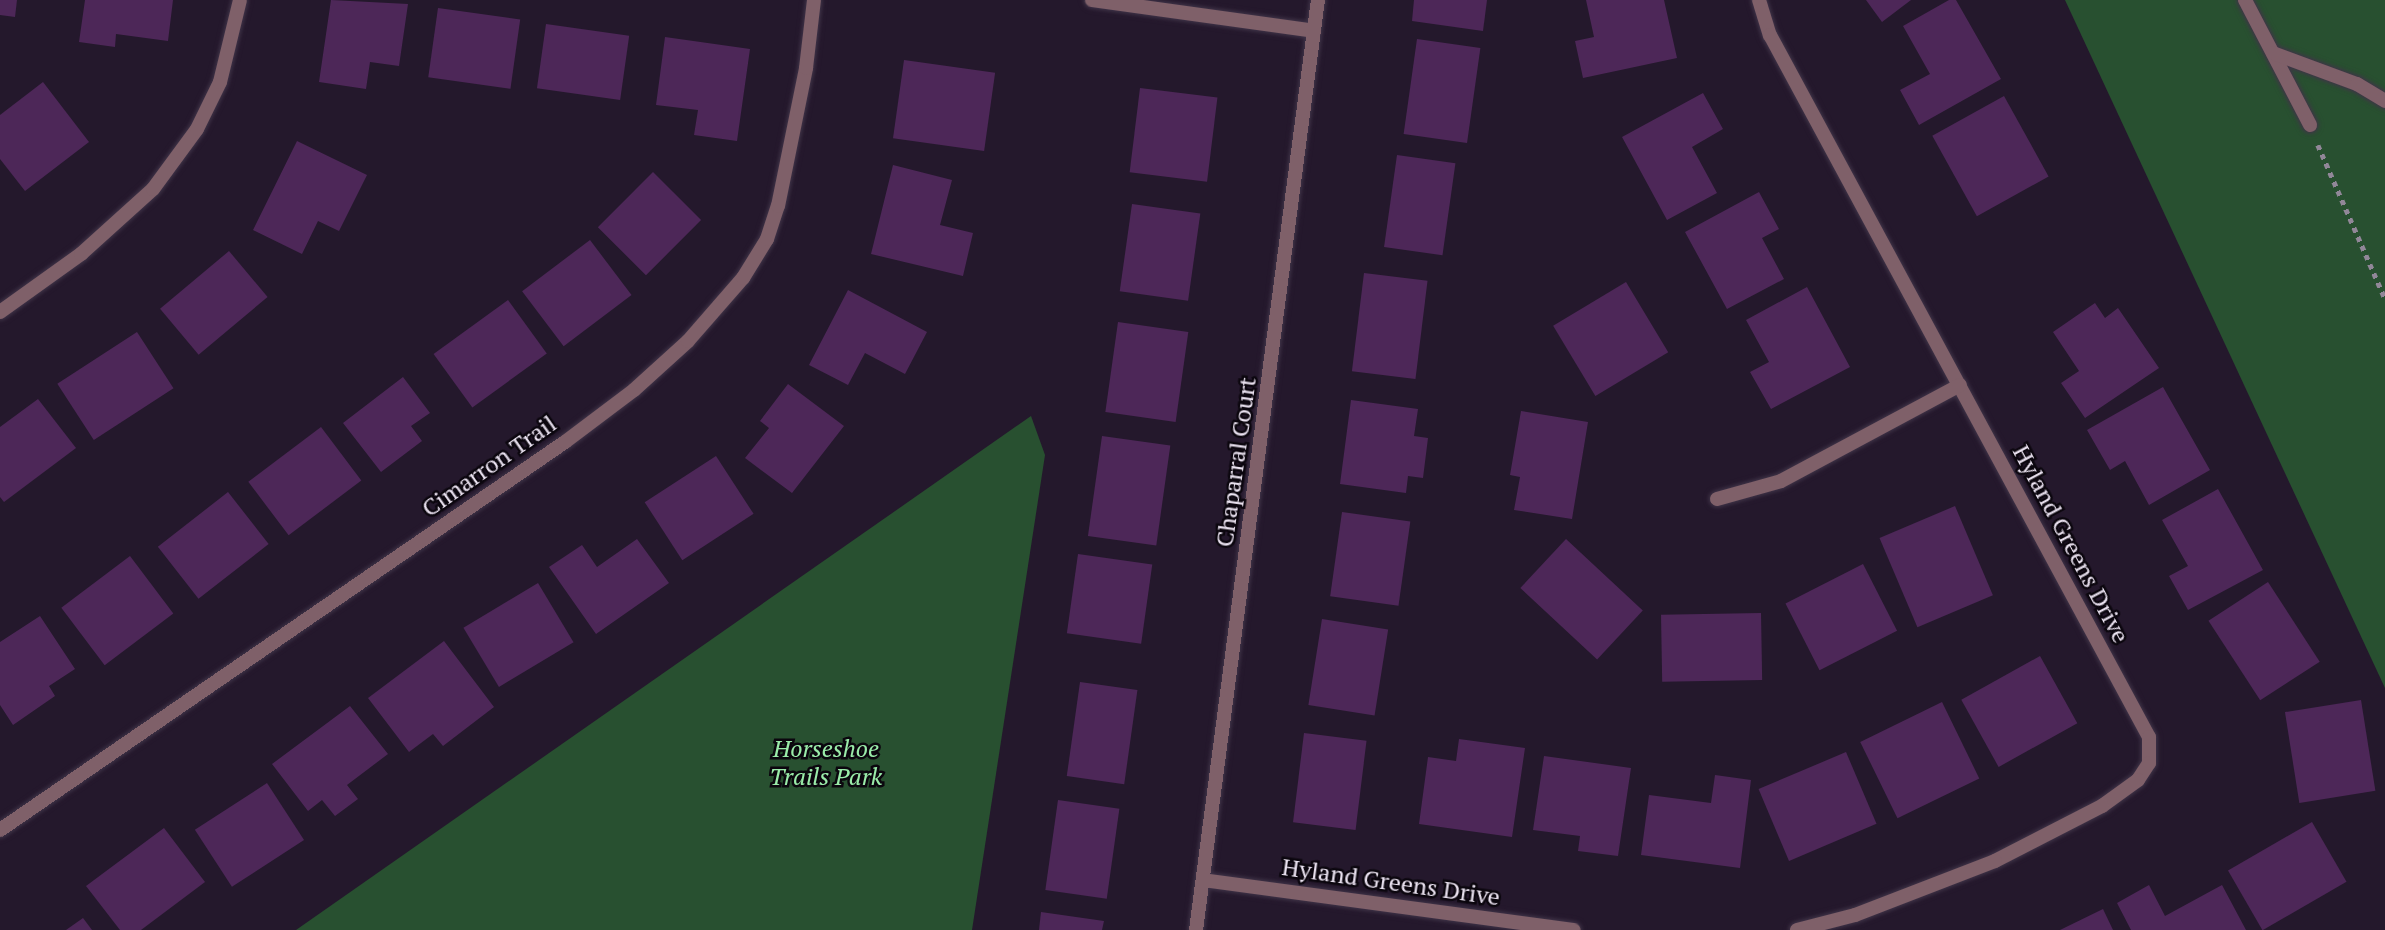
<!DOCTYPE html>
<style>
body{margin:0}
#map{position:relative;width:2385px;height:930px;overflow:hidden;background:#24182c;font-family:"PT Serif",serif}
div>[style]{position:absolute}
.green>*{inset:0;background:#285030}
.building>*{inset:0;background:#4d2758;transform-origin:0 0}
.path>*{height:4.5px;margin-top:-2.25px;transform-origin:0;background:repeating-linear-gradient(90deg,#918798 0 5px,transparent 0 10px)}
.roads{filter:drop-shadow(0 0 2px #403448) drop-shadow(0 0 2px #403448)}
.service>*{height:14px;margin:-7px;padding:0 7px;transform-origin:7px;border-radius:7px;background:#7f6069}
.minor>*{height:14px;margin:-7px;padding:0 7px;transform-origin:7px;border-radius:7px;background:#7f6069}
span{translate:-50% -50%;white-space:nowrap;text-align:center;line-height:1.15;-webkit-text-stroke:5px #0b060e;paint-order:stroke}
.street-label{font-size:24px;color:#ebe3f1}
.park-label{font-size:24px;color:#9aeca9;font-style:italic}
</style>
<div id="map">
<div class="green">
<div style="clip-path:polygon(2065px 0,2385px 0,2385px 688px)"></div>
<div style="clip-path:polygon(1031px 416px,1045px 455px,972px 930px,296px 930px)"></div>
</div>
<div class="building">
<div style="clip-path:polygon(0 0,17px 0,15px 17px,0 15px)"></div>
<div style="clip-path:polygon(85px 0,173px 0,168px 41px,116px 34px,115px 47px,79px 42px)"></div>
<div style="clip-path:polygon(331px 0,408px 4px,399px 66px,370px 62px,366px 89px,319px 82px)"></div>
<div style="clip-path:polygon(1414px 0,1487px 0,1483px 31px,1412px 21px)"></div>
<div style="clip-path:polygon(1586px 0,1664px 0,1677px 58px,1583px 78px,1575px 41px,1594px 37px)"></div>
<div style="clip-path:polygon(1866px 0,1911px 0,1882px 22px)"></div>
<div style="clip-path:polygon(1949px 0,1956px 0,2001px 79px,1919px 125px,1900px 90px,1930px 74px,1903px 26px)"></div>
<div style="left:438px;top:8px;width:83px;height:70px;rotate:8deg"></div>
<div style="left:546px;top:24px;width:84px;height:65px;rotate:8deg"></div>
<div style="clip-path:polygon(665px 37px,750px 49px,737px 141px,694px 135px,698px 110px,656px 105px)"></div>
<div style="left:1417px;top:39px;width:64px;height:96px;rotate:8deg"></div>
<div style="left:904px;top:60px;width:92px;height:79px;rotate:8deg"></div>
<div style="clip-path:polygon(43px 82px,89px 142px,25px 191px,0 159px,0 115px)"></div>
<div style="left:1140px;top:88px;width:78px;height:85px;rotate:7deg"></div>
<div style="clip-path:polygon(1703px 93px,1723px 129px,1692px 147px,1717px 193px,1667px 220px,1622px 137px)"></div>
<div style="left:2004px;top:96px;width:92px;height:82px;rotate:61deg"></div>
<div style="clip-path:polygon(297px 141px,367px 175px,339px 231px,318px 221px,302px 254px,253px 230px)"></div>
<div style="left:1397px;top:155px;width:59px;height:93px;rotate:8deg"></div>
<div style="clip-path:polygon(893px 165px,952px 180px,940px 225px,973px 233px,963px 276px,871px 254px)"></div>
<div style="left:653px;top:172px;width:68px;height:78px;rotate:45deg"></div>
<div style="clip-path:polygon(1759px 192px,1779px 229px,1762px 238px,1784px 279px,1727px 309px,1685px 232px)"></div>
<div style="left:1132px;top:204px;width:69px;height:88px;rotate:8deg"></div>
<div style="left:590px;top:240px;width:69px;height:85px;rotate:53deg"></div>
<div style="left:229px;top:251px;width:60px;height:90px;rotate:50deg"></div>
<div style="left:1364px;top:273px;width:64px;height:99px;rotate:7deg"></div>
<div style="left:1626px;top:282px;width:82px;height:85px;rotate:59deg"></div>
<div style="clip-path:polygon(1807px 287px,1850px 367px,1771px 409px,1750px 372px,1769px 362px,1746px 320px)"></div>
<div style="clip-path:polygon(848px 290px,927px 332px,905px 374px,865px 353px,848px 385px,809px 365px)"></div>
<div style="left:508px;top:300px;width:66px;height:92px;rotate:54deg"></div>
<div style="clip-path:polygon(2095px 303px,2105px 318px,2118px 308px,2159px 368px,2085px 418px,2061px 383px,2079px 371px,2053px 332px)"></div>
<div style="left:1118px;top:322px;width:71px;height:91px;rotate:8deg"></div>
<div style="left:137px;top:332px;width:67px;height:95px;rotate:57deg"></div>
<div style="clip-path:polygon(403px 377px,430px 413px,411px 426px,422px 441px,381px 472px,343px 423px)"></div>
<div style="clip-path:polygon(788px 384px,844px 426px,792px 493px,745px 458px,769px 428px,760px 421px)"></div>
<div style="clip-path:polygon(2163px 387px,2210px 470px,2149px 505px,2125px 461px,2110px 470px,2087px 430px)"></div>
<div style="clip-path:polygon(38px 399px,76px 448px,4px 502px,0 497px,0 427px)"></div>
<div style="clip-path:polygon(1351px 400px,1418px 409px,1414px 436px,1428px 438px,1423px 478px,1408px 476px,1406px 493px,1340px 484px)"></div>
<div style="clip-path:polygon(1521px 411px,1588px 422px,1572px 519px,1514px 510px,1520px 477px,1510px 475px)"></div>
<div style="left:321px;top:427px;width:67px;height:91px;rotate:53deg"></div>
<div style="left:1102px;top:436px;width:69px;height:101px;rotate:8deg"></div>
<div style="left:716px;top:456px;width:69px;height:85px;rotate:57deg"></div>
<div style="clip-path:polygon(2218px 489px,2263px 570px,2188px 610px,2169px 576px,2188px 566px,2162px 520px)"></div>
<div style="left:228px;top:492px;width:66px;height:89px;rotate:52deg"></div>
<div style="left:1955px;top:506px;width:97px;height:82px;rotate:67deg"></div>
<div style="left:1342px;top:512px;width:69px;height:85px;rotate:8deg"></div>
<div style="clip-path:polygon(637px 539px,669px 583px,596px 634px,549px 567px,582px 545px,597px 567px)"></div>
<div style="left:1566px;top:539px;width:105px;height:67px;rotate:43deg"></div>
<div style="left:1078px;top:554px;width:75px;height:80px;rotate:8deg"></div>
<div style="left:130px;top:556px;width:72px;height:86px;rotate:53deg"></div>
<div style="left:1863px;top:564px;width:75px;height:87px;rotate:63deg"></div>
<div style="left:2268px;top:582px;width:95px;height:71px;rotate:57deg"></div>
<div style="left:538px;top:583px;width:69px;height:87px;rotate:59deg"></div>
<div style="left:1761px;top:613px;width:67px;height:100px;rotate:89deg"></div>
<div style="clip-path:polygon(40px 616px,75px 669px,49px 686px,55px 696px,13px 725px,0 705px,0 642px)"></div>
<div style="left:1322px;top:619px;width:67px;height:87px;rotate:9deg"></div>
<div style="clip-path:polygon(444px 641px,494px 707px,443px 746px,433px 734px,409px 752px,368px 698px)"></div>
<div style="left:2040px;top:656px;width:77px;height:90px;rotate:61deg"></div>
<div style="left:1080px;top:682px;width:58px;height:95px;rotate:8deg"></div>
<div style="left:2361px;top:700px;width:92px;height:77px;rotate:81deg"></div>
<div style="left:1942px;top:702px;width:85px;height:91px;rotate:64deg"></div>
<div style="clip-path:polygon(350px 706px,388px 754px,347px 785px,358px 799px,335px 816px,322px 800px,308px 811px,272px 764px)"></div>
<div style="left:1304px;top:733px;width:63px;height:90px;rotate:7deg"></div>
<div style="clip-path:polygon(1459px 739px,1525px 748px,1512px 837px,1419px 824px,1428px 757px,1456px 761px)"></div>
<div style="left:1846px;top:752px;width:78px;height:95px;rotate:67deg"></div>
<div style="clip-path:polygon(1544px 756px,1631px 768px,1618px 856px,1578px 851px,1580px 836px,1533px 830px)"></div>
<div style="clip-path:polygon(1715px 775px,1751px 780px,1740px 868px,1641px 855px,1649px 795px,1711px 803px)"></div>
<div style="left:267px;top:783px;width:68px;height:86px;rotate:57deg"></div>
<div style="left:1058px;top:800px;width:62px;height:91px;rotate:8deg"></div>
<div style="left:2312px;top:822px;width:69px;height:97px;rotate:60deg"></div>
<div style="clip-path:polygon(164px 828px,205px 882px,141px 930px,120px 930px,86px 886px)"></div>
<div style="clip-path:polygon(2149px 885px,2165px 916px,2222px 885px,2246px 930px,2131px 930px,2117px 903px)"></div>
<div style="clip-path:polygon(2103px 909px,2113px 930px,2060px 930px)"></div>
<div style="clip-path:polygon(1041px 912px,1104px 921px,1102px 930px,1039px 930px)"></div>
<div style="clip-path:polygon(83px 918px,92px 930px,66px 930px)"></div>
</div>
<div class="path">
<div style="left:2318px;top:145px;width:167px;rotate:66.4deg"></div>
</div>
<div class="roads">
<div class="service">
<div style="left:2245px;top:0;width:141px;rotate:62.5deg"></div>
<div style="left:2273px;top:53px;width:90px;rotate:20.3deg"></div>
<div style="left:2357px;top:84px;width:33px;rotate:31deg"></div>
</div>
<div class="minor">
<div style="left:1092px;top:0;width:224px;rotate:7.9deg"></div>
<div style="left:1759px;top:0;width:37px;rotate:73deg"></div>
<div style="left:1770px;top:35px;width:798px;rotate:61.64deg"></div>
<div style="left:2149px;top:737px;width:26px;rotate:90deg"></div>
<div style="left:2149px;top:763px;width:20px;rotate:123deg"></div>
<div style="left:2138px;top:780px;width:44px;rotate:144.2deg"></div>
<div style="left:2102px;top:806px;width:120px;rotate:152.8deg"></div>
<div style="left:1995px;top:861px;width:150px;rotate:158.9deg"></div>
<div style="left:1855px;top:915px;width:60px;rotate:165.5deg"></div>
<div style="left:0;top:312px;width:100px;rotate:-35.6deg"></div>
<div style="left:81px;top:254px;width:97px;rotate:-42.1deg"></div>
<div style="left:153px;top:189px;width:74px;rotate:-53.7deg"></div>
<div style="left:197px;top:129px;width:52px;rotate:-63.9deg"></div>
<div style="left:220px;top:82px;width:84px;rotate:-76.3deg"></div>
<div style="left:1717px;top:499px;width:66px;rotate:-15.7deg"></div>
<div style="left:1781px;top:481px;width:203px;rotate:-28.2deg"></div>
<div style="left:0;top:830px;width:685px;rotate:-34.48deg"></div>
<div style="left:565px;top:442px;width:86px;rotate:-37deg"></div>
<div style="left:634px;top:390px;width:73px;rotate:-42.2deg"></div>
<div style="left:688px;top:341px;width:84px;rotate:-48.9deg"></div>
<div style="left:743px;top:278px;width:46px;rotate:-58.4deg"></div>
<div style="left:767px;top:239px;width:35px;rotate:-72deg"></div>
<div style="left:778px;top:206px;width:141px;rotate:-78.5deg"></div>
<div style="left:806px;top:68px;width:68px;rotate:-83.3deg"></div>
<div style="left:1203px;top:880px;width:374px;rotate:7.7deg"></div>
<div style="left:1196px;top:930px;width:938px;rotate:-82.53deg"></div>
</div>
</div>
<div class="street-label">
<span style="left:1236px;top:462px;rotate:-82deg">Chaparral Court</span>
<span style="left:489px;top:466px;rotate:-35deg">Cimarron Trail</span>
<span style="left:2071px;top:544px;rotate:62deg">Hyland Greens Drive</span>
<span style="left:1391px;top:882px;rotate:8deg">Hyland Greens Drive</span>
</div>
<div class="park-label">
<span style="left:826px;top:763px">Horseshoe<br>Trails Park</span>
</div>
</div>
